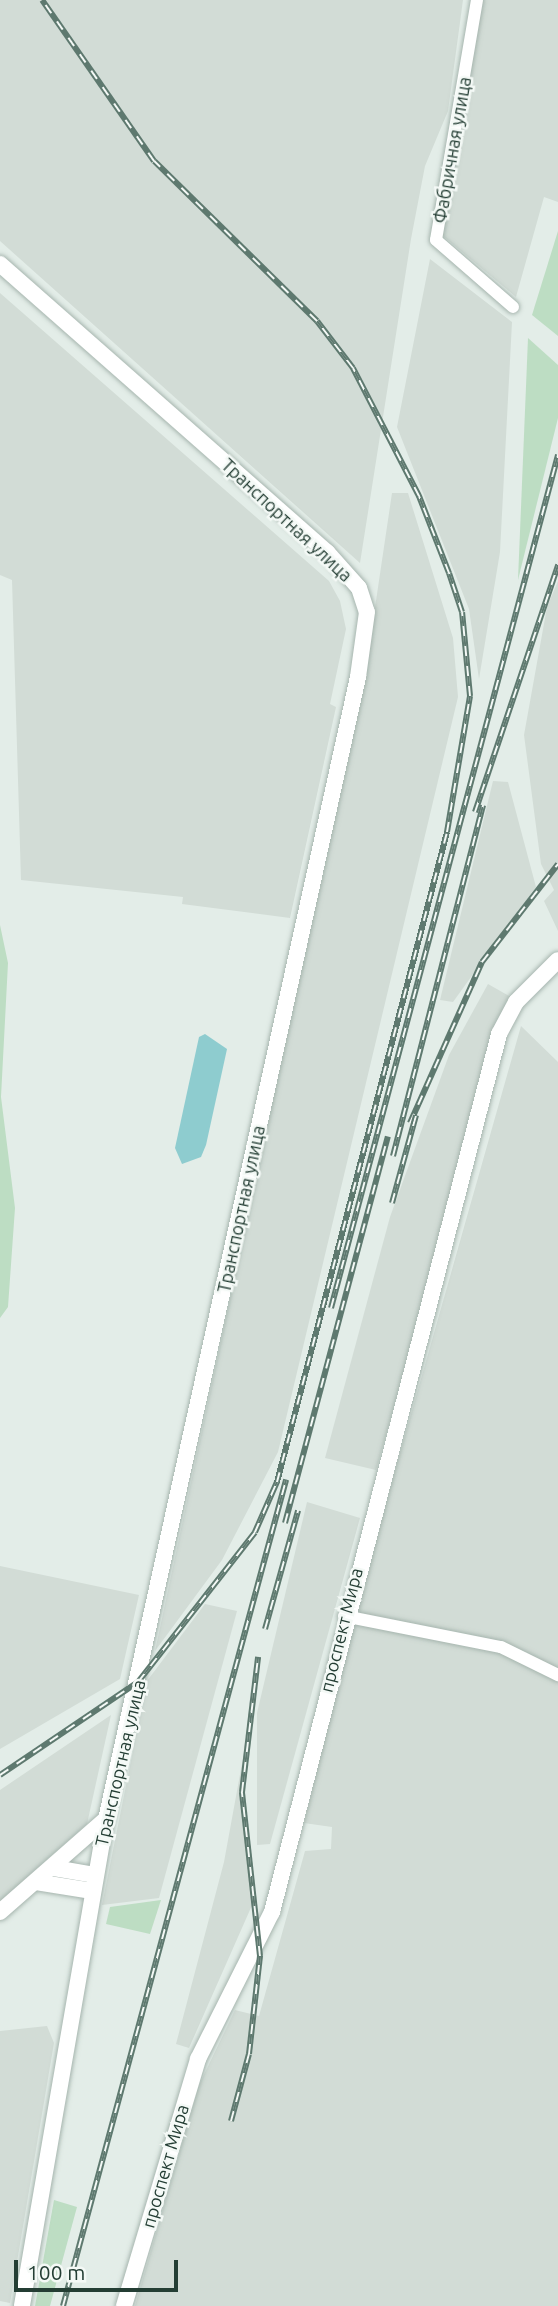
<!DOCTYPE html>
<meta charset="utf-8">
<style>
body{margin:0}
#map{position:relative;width:558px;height:2306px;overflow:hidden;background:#e3ede8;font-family:Ubuntu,sans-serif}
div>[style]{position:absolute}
.built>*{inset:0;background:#d2dcd6}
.green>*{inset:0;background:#bdddc3}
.water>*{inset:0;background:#8ecccf}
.roads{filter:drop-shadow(0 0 2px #a6b5ae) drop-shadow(0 0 2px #a6b5ae)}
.street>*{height:12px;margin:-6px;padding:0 6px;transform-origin:6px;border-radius:6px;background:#fff}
.secondary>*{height:16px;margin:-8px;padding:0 8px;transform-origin:8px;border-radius:8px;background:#fff}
.rail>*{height:6px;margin-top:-3px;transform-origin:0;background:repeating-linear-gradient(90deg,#f4f9f6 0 10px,#5e796f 0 20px);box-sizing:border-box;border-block:2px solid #5e796f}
span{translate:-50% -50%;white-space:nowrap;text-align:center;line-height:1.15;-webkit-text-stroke:5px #f4f9f6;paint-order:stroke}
.street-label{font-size:18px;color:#243e34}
.scale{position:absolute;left:14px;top:2260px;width:164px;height:32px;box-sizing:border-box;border:4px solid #243e34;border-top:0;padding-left:9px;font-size:21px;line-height:24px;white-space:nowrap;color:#243e34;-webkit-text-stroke:5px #f4f9f6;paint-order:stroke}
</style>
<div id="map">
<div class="built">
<div style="clip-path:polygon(0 0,463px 0,448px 111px,425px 166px,411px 239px,360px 563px,0 241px)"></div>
<div style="clip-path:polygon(482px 0,558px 0,558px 202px,544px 197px,516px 297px,442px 235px)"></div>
<div style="clip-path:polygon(430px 259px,512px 322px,500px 552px,479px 679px,469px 609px,397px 427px)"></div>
<div style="clip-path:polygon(0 293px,329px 581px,340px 601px,346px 629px,330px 704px,336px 707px,290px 918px,182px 904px,183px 897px,21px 880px,12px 580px,0 575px)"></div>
<div style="clip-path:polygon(392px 493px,408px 493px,453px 638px,458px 697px,278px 1452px,222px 1560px,155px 1651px,369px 648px)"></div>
<div style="clip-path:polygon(558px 581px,558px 931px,544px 901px,554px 890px,541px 864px,524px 735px,547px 607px)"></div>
<div style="clip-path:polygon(493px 781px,508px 782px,536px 887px,453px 1002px,440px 1000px)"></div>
<div style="clip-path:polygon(488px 984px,511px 997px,376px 1470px,325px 1458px,390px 1217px,449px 1055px)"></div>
<div style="clip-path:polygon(521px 1026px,558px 1062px,558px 2306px,135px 2306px,199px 2085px,235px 2010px,259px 2016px,305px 1851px,331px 1849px,332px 1827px,304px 1823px,353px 1619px)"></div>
<div style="clip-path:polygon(307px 1502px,360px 1518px,270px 1844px,257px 1845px,257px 1713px)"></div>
<div style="clip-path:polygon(0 1566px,139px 1595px,120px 1679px,0 1749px)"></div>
<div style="clip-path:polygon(205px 1604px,237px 1611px,159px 1898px,102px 1905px,147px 1681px)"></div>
<div style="clip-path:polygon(111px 1715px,87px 1824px,0 1901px,0 1790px)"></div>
<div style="clip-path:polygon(243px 1758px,253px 1903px,189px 2048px,176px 2044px,224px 1862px)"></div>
<div style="clip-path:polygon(47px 2026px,54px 2043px,10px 2303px,0 2301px,0 2031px)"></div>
</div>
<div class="green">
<div style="clip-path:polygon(558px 231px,558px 336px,532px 315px)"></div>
<div style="clip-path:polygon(528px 338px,558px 365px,558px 418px,518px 580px)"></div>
<div style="clip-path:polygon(0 925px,8px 963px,1px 1097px,15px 1208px,8px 1307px,0 1318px)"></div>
<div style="clip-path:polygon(161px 1900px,150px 1934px,106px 1924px,110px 1907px)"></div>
<div style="clip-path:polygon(54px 2200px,77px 2207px,50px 2306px,35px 2306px)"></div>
</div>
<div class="water">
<div style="clip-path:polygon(205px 1034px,227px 1049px,206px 1145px,201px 1157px,182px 1164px,175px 1148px,199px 1037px)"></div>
</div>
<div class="roads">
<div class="street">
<div style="left:477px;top:0;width:243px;rotate:99.7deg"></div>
<div style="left:436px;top:240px;width:102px;rotate:41deg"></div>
<div style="left:344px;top:1616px;width:160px;rotate:11.2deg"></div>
<div style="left:501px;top:1647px;width:64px;rotate:26.2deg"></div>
</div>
<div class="secondary">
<div style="left:0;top:264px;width:436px;rotate:41.4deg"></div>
<div style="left:327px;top:552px;width:48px;rotate:48.4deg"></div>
<div style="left:359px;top:588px;width:25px;rotate:72deg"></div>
<div style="left:367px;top:612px;width:66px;rotate:97.9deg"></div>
<div style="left:358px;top:677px;width:1169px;rotate:102.44deg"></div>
<div style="left:106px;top:1819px;width:494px;rotate:99.8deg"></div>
<div style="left:54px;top:1868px;width:42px;rotate:9.7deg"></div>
<div style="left:36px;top:1882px;width:57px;rotate:9.1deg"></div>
<div style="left:0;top:1912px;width:141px;rotate:-41.3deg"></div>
<div style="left:124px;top:2306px;width:258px;rotate:-73.3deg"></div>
<div style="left:198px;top:2059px;width:165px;rotate:-63.3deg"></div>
<div style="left:272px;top:1912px;width:907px;rotate:-75.5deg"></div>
<div style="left:499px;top:1034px;width:36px;rotate:-62deg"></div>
<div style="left:516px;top:1002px;width:59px;rotate:-45deg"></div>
</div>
</div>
<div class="rail">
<div style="left:475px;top:812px;width:261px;rotate:-71.4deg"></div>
<div style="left:410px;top:1123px;width:176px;rotate:-65.9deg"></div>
<div style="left:482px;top:962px;width:124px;rotate:-52.2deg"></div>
<div style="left:393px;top:1156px;width:362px;rotate:-75.6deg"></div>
<div style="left:392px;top:1203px;width:91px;rotate:-74.7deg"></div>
<div style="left:331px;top:1308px;width:883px;rotate:-75.1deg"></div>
<div style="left:285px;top:1523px;width:400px;rotate:-75.1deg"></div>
<div style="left:265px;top:1629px;width:123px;rotate:-74.4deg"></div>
<div style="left:0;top:1775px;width:166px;rotate:-34deg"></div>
<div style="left:138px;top:1682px;width:190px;rotate:-52deg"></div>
<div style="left:255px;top:1532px;width:55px;rotate:-66.3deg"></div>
<div style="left:277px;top:1482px;width:672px;rotate:-75.34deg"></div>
<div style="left:447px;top:832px;width:138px;rotate:-80.4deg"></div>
<div style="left:470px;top:696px;width:84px;rotate:-95.4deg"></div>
<div style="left:462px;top:612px;width:41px;rotate:-108.4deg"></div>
<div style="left:449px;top:573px;width:83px;rotate:-111.3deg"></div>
<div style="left:419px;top:496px;width:144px;rotate:-117.3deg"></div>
<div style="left:353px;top:368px;width:59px;rotate:-127.5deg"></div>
<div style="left:317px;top:321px;width:228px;rotate:-135.5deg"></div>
<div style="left:154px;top:161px;width:196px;rotate:-124.8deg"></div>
<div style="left:231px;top:2121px;width:69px;rotate:-75deg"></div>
<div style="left:249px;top:2054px;width:99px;rotate:-83.6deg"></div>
<div style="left:260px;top:1956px;width:165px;rotate:-96.3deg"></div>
<div style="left:242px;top:1792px;width:136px;rotate:-83.2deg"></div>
<div style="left:63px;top:2306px;width:856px;rotate:-74.89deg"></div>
</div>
<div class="street-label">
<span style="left:452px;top:150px;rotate:-80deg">Фабричная улица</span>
<span style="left:287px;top:520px;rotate:43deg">Транспортная улица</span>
<span style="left:241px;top:1209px;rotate:-78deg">Транспортная улица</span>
<span style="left:341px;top:1630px;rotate:-76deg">проспект Мира</span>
<span style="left:120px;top:1763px;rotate:-77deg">Транспортная улица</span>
<span style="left:165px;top:2166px;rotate:-74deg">проспект Мира</span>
</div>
<div class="scale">100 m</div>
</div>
